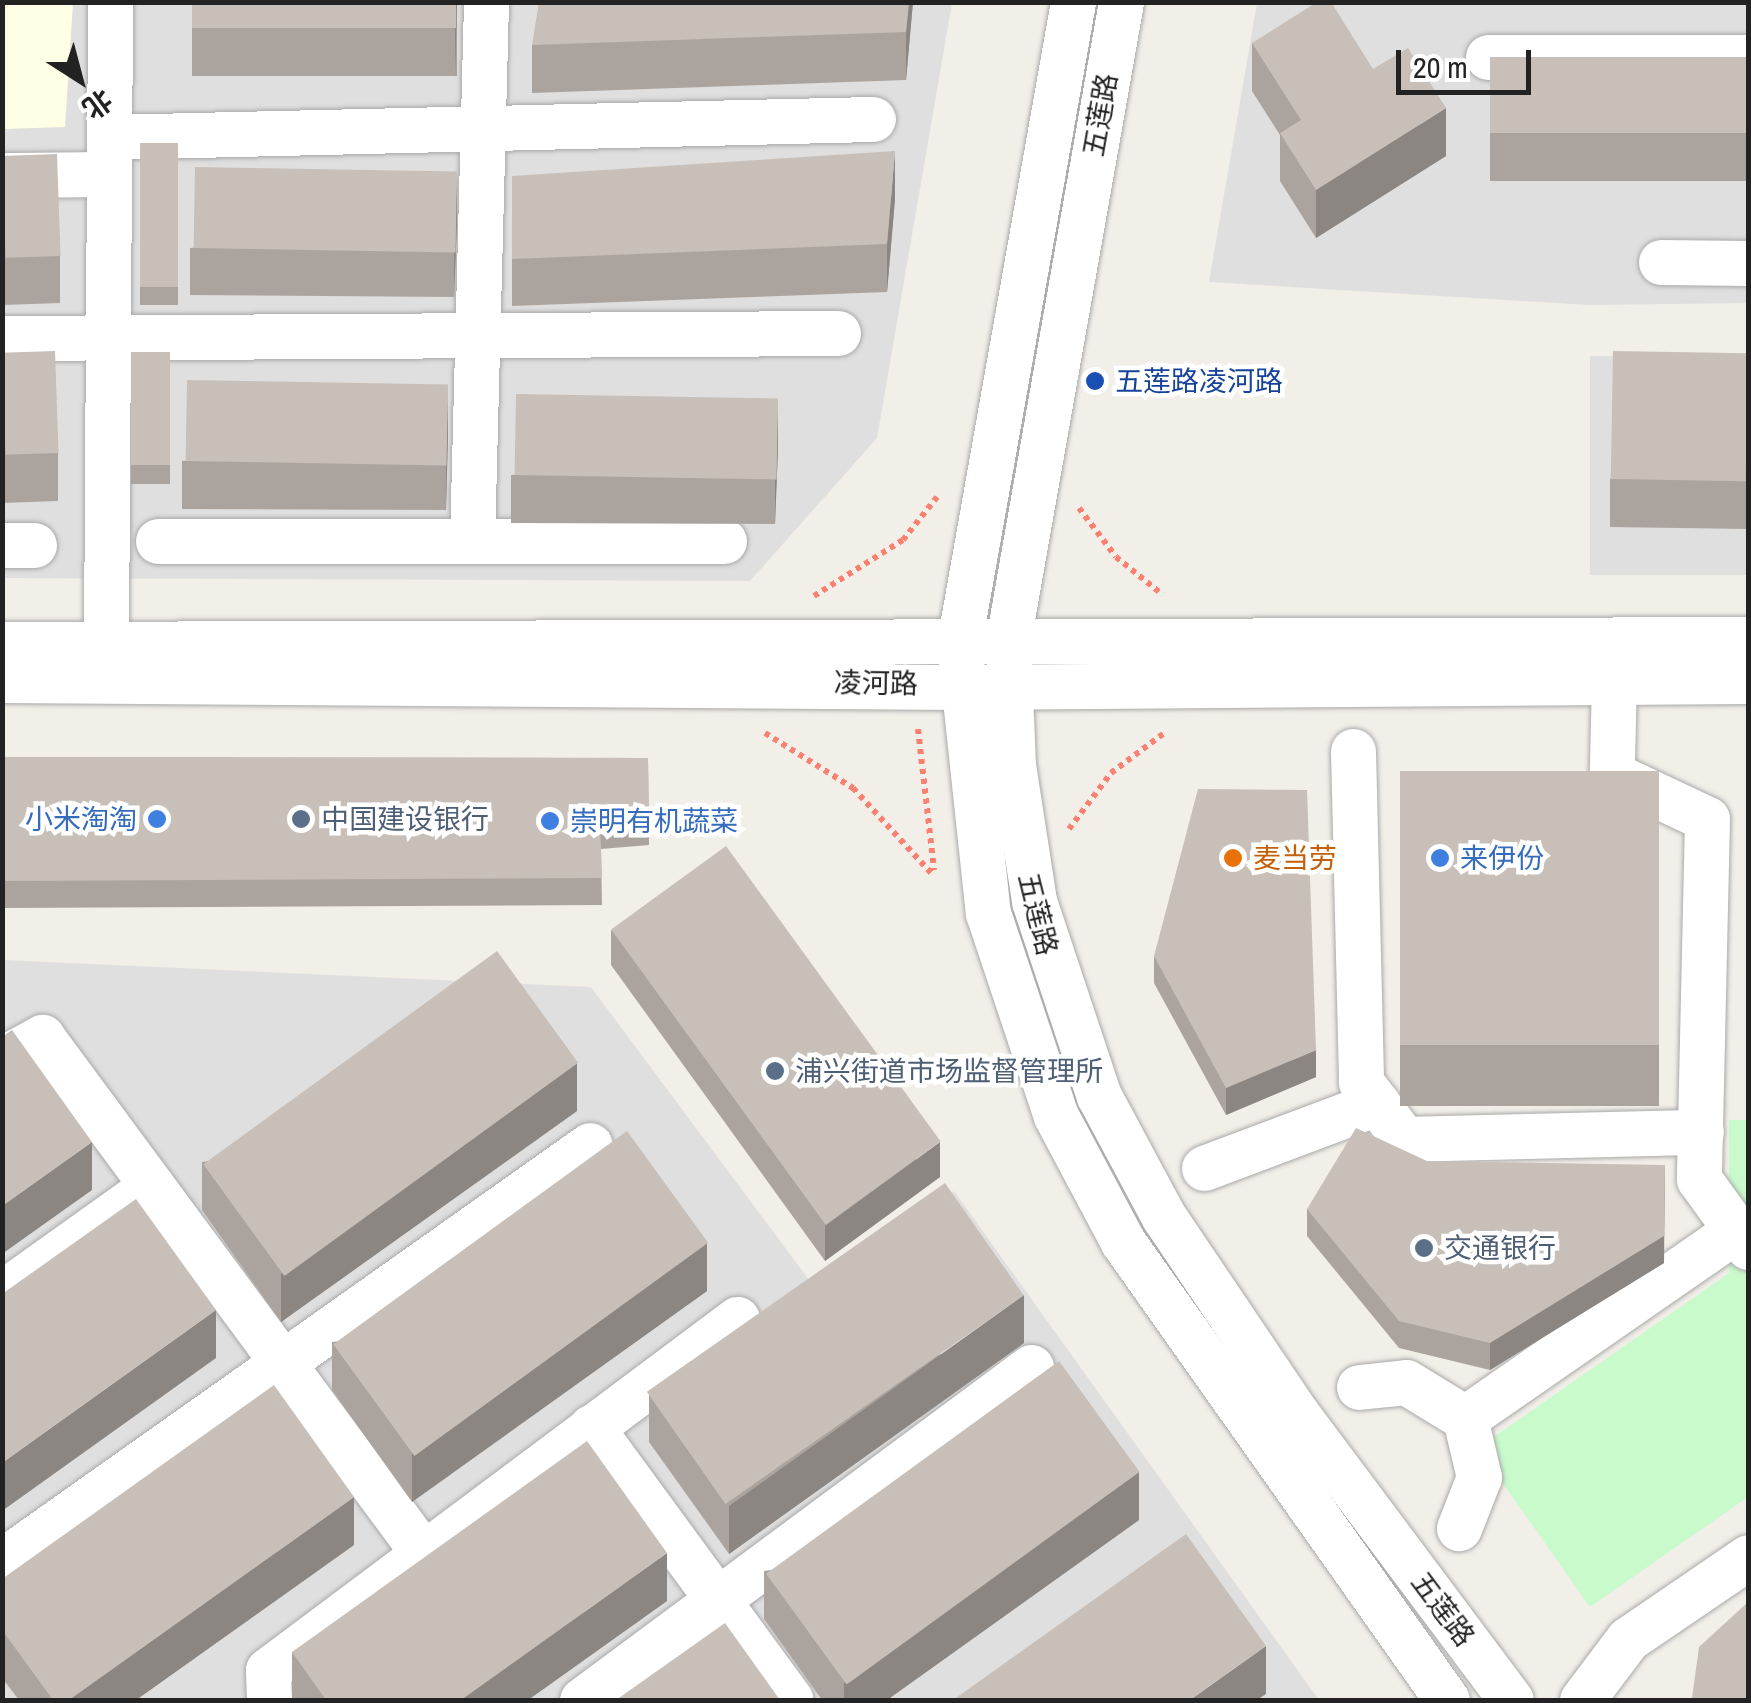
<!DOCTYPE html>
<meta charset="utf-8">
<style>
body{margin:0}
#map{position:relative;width:1751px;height:1703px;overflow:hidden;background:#f2efe9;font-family:"Archivo Narrow","Noto Sans SC",sans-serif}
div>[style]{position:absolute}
.residential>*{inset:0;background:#e0dfdf;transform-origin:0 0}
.education>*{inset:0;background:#ffffe5}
.park>*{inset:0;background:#c8facc}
.path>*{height:6px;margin-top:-3px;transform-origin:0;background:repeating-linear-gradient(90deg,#fa8072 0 5px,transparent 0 10px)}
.roads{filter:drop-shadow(0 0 2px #a9a9a9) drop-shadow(0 0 2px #a9a9a9)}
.minor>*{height:45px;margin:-22.5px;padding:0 22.5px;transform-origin:22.5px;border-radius:22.5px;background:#fff}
.wall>*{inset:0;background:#aba49e;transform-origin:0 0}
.shaded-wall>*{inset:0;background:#8b8681}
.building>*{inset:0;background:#c7bfb8;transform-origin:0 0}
.dots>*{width:28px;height:28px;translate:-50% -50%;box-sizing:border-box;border:5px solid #fff;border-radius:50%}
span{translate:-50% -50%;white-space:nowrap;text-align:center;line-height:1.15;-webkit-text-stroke:9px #fff;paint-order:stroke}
.street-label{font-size:28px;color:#222}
.transit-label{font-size:28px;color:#164399}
.left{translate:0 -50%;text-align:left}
.shop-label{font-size:28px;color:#366cbe}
.right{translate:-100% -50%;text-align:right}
.service-label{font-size:28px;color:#4e5e75}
.food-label{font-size:28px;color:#c56008}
.frame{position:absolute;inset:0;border:5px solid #222;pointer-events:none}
.north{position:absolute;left:30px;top:30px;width:100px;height:100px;-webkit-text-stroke:8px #fff;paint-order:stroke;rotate:144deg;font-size:28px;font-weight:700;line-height:40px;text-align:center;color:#222}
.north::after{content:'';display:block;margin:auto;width:35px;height:45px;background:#222;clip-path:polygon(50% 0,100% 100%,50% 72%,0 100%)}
.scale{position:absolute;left:1396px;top:50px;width:135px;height:45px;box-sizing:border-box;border:5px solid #222;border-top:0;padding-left:12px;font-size:30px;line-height:35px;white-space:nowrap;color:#222;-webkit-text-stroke:8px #fff;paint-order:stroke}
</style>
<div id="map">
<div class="residential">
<div style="clip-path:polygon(3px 3px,952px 3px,877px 438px,750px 581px,3px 578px)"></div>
<div style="clip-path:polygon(1257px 3px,1748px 3px,1748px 303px,1589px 305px,1209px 282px)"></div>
<div style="left:1748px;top:356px;width:219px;height:158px;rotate:90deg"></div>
<div style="clip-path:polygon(3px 960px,591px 987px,815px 1288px,954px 1191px,1319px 1700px,3px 1700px)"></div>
</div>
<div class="education">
<div style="clip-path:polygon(2px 3px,73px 3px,65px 127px,3px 129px)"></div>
</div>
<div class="park">
<div style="clip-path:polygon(1729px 1120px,1748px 1120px,1748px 1497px,1590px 1607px,1478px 1448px,1729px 1273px)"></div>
</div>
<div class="path">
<div style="left:1079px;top:508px;width:61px;rotate:52.9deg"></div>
<div style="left:1116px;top:557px;width:60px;rotate:39deg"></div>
<div style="left:814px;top:596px;width:105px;rotate:-32.2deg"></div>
<div style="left:903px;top:540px;width:55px;rotate:-51.7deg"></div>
<div style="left:918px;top:729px;width:142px;rotate:83.5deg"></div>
<div style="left:765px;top:733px;width:104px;rotate:32deg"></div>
<div style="left:853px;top:788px;width:118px;rotate:47.4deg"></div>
<div style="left:1069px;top:829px;width:70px;rotate:-53.1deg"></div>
<div style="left:1111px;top:773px;width:66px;rotate:-37deg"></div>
</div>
<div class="roads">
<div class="minor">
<div style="left:1073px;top:2px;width:651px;rotate:100.08deg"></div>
<div style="left:959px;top:643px;width:272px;rotate:83.9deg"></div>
<div style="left:988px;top:913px;width:214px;rotate:71.5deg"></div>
<div style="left:1056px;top:1116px;width:143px;rotate:62deg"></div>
<div style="left:1123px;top:1242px;width:561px;rotate:54.72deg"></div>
<div style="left:1121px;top:2px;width:649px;rotate:100.03deg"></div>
<div style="left:1008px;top:641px;width:124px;rotate:87.7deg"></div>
<div style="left:1013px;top:765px;width:138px;rotate:81.2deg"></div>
<div style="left:1034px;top:901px;width:206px;rotate:71.6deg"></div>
<div style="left:1099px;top:1096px;width:137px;rotate:61.8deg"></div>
<div style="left:1164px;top:1217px;width:233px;rotate:56deg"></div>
<div style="left:1294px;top:1410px;width:362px;rotate:53.2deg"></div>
<div style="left:1488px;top:57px;width:260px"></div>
<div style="left:109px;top:137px;width:764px;rotate:-1.35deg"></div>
<div style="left:2px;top:175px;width:107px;rotate:-0.5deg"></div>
<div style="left:1661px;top:262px;width:87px;rotate:0.7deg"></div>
<div style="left:2px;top:338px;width:836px;rotate:-0.34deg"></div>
<div style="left:158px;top:541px;width:566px"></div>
<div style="left:472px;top:541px;width:539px;rotate:-88.51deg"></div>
<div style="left:2px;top:545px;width:32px"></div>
<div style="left:2px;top:644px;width:1746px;rotate:-0.16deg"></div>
<div style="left:106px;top:644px;width:642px;rotate:-89.64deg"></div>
<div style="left:2px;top:680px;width:958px;rotate:0.42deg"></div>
<div style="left:960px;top:687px;width:788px;rotate:-0.44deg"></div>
<div style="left:1353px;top:751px;width:331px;rotate:88.6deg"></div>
<div style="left:1361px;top:1082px;width:71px;rotate:53deg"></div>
<div style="left:1404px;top:1139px;width:297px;rotate:-1.4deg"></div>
<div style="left:1612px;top:774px;width:105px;rotate:25.3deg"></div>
<div style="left:1707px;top:819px;width:360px;rotate:91.3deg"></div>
<div style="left:1699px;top:1179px;width:84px;rotate:54.2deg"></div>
<div style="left:1611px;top:803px;width:121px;rotate:-88.6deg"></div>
<div style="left:2px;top:1059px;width:46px;rotate:-28.8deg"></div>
<div style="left:42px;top:1037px;width:641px;rotate:53.56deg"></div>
<div style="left:1204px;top:1168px;width:185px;rotate:-20.6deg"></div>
<div style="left:2px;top:1293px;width:184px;rotate:-35.5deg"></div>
<div style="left:1359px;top:1387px;width:47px;rotate:-6.1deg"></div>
<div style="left:1406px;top:1382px;width:69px;rotate:31.4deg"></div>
<div style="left:1465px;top:1418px;width:61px;rotate:76.7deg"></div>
<div style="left:1479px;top:1477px;width:55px;rotate:111.4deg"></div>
<div style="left:1465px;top:1418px;width:331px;rotate:-34.7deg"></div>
<div style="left:591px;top:1427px;width:338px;rotate:53.8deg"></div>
<div style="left:2px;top:1561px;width:720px;rotate:-35.28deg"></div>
<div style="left:269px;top:1700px;width:30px;rotate:-92deg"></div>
<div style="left:268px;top:1670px;width:586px;rotate:-36.81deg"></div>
<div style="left:582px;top:1700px;width:559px;rotate:-36.56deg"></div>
<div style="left:1582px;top:1700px;width:76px;rotate:-53deg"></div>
<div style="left:1628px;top:1639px;width:145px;rotate:-34.3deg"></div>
</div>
</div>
<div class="wall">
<div style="left:192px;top:2px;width:265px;height:74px"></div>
<div style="clip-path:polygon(913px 2px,906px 80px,532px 93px,532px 45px)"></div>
<div style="clip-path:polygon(1252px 43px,1373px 69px,1446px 156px,1316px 238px,1280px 181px,1280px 135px,1252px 91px)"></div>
<div style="left:1490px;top:57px;width:258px;height:124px"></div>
<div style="left:140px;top:143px;width:38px;height:162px"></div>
<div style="clip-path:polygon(2px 155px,60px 256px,60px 303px,2px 305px)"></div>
<div style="clip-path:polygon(512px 176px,895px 199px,887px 292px,512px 306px)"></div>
<div style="clip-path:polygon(457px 221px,454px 297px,190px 295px,190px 248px)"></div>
<div style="clip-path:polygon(2px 352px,58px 453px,58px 501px,2px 503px)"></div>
<div style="left:131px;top:352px;width:39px;height:132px"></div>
<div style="clip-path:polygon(1748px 353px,1748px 529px,1610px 527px,1610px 479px)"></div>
<div style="clip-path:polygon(448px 434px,446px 510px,182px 509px,182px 461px)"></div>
<div style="clip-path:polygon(778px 448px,775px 524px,511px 523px,511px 475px)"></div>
<div style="clip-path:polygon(2px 757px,648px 758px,649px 845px,601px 849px,602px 905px,2px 908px)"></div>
<div style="left:1659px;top:771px;width:335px;height:259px;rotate:90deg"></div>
<div style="clip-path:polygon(611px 930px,940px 1177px,825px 1261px,611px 965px)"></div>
<div style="clip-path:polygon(1154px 956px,1316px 1077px,1226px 1115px,1154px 983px)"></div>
<div style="clip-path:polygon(577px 1111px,281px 1322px,202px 1210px,202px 1162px)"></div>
<div style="clip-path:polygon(1427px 1161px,1664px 1263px,1490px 1370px,1399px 1348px,1307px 1236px,1307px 1209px)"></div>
<div style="clip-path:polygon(707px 1291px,412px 1502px,332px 1390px,332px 1342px)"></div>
<div style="clip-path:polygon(1024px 1343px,729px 1554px,649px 1442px,649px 1394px)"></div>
<div style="clip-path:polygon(1139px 1520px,887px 1700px,822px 1700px,764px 1619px,764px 1571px)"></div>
<div style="clip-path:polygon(354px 1545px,136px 1700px,19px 1700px,2px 1678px,2px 1579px)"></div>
<div style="clip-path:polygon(667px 1601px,528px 1700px,292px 1700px,292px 1652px)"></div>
</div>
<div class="shaded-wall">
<div style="clip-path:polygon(456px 2px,457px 2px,455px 77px,455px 30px)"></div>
<div style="clip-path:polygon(909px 2px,913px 2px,906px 80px,906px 32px)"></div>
<div style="clip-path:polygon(1446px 108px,1446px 156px,1316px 238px,1316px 190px)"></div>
<div style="clip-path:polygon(895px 151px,895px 199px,887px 292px,887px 244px)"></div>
<div style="clip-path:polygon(457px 173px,457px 221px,454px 297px,454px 249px)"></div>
<div style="clip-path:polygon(448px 386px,448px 434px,446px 510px,446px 462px)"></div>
<div style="clip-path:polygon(778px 400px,778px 448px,775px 524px,775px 477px)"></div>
<div style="clip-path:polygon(1316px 1050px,1316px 1077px,1226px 1115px,1226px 1088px)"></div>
<div style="clip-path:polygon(577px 1063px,577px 1111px,281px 1322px,281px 1274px)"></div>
<div style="clip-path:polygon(92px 1142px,92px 1190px,2px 1254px,2px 1206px)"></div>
<div style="clip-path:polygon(940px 1142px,940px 1177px,825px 1261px,825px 1226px)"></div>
<div style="clip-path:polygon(1665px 1165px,1664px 1263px,1490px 1370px,1490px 1343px)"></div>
<div style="clip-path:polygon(707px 1243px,707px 1291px,412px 1502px,412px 1454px)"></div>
<div style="clip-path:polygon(1024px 1295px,1024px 1343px,729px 1554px,729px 1506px)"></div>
<div style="clip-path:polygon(216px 1310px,216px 1358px,2px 1511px,2px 1463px)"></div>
<div style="clip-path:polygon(1139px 1472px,1139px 1520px,887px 1700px,844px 1700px,844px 1683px)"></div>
<div style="clip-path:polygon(354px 1497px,354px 1545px,136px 1700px,69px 1700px)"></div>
<div style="clip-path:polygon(667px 1553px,667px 1601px,528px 1700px,461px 1700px)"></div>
<div style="clip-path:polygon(1266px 1646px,1266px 1694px,1257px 1700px,1190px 1700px)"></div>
</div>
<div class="building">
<div style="left:192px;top:2px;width:264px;height:26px"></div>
<div style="clip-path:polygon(539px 2px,909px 2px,906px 32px,532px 45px)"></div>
<div style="clip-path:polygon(1317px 2px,1331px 2px,1373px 69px,1408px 48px,1446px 108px,1316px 190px,1280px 133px,1301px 120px,1252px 43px)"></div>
<div style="left:1490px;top:57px;width:258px;height:76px"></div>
<div style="left:140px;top:143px;width:38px;height:144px"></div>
<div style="clip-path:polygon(895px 151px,887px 244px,512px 259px,512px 176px)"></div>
<div style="left:57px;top:154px;width:102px;height:55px;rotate:88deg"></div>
<div style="left:195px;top:167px;width:262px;height:81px;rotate:1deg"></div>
<div style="left:55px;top:351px;width:102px;height:53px;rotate:88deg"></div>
<div style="left:1613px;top:351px;width:135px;height:128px;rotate:1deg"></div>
<div style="left:131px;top:352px;width:39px;height:113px"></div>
<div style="left:187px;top:380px;width:261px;height:81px;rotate:1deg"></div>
<div style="left:516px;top:394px;width:262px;height:81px;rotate:1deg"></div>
<div style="clip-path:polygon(2px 757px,648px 758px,649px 818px,600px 822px,602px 878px,2px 881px)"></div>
<div style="left:1659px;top:771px;width:274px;height:259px;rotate:90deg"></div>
<div style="clip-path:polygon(1198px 789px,1307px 790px,1316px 1050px,1226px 1088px,1154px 956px)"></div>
<div style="left:726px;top:846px;width:365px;height:142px;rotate:54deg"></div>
<div style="left:497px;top:951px;width:138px;height:363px;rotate:54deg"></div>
<div style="clip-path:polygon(12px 1030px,92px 1142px,2px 1206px,2px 1037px)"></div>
<div style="clip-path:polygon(1356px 1128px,1427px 1161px,1665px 1165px,1664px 1236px,1490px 1343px,1399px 1321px,1307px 1209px)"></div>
<div style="left:627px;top:1131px;width:138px;height:363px;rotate:54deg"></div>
<div style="left:945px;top:1183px;width:137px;height:364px;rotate:55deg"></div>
<div style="clip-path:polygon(136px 1199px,216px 1310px,2px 1463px,2px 1294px)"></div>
<div style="left:1059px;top:1361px;width:137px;height:362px;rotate:54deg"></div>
<div style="clip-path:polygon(274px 1385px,354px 1497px,69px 1700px,53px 1700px,2px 1630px,2px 1579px)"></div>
<div style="clip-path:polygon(587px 1441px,667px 1553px,461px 1700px,326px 1700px,292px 1652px)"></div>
<div style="clip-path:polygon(1186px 1534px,1266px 1646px,1190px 1700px,953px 1700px)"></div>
<div style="clip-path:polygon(1748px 1602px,1748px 1700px,1694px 1700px,1692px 1698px,1699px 1647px)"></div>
<div style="clip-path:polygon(725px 1623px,780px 1700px,616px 1700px)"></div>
</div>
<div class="dots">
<div style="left:1095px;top:381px;background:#1a4fb4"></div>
<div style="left:157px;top:819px;background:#3f7fe0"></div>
<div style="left:301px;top:819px;background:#5c6f8a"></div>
<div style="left:550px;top:821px;background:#3f7fe0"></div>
<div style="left:1233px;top:858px;background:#e8710a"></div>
<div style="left:1440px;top:858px;background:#3f7fe0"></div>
<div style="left:775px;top:1071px;background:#5c6f8a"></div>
<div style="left:1424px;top:1248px;background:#5c6f8a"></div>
</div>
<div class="street-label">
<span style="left:1100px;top:115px;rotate:-80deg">五莲路</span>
<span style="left:876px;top:683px;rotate:1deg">凌河路</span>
<span style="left:1038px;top:914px;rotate:76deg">五莲路</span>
<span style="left:1443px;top:1609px;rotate:53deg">五莲路</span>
</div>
<div class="transit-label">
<span class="left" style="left:1115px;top:381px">五莲路凌河路</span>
</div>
<div class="shop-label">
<span class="right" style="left:137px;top:819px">小米淘淘</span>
<span class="left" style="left:570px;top:821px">崇明有机蔬菜</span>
<span class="left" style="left:1460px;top:858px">来伊份</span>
</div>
<div class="service-label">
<span class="left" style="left:321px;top:819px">中国建设银行</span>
<span class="left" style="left:795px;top:1071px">浦兴街道市场监督管理所</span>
<span class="left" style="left:1444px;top:1248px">交通银行</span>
</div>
<div class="food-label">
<span class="left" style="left:1253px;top:858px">麦当劳</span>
</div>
<div class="frame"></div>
<div class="north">北</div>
<div class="scale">20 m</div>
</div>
